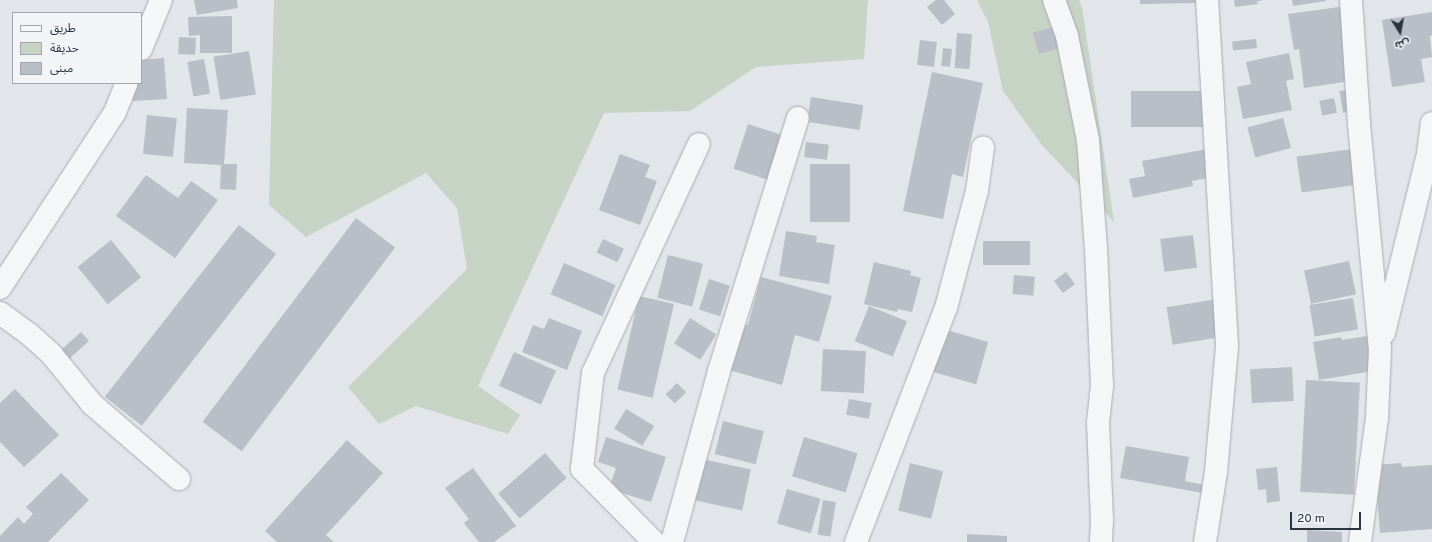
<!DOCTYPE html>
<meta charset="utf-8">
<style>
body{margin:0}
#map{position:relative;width:1432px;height:542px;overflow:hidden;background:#e2e5ea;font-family:Overpass,"Noto Sans Arabic",sans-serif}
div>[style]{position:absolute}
.green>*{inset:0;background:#c7d3c4}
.building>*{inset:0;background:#babec6;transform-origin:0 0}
.roads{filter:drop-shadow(0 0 1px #a7acb4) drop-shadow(0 0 1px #a7acb4)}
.minor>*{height:22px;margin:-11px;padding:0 11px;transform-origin:11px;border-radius:11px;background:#f5f6f8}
span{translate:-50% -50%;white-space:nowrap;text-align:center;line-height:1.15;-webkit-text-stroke:3.5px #f2f4f7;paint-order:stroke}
.legend{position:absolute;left:12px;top:12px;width:130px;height:72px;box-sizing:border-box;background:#f2f4f7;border:1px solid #a2a7ae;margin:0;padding:5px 7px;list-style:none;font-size:12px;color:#2b3341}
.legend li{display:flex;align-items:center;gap:8px;height:20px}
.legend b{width:20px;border:1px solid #a2a7ae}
.north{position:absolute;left:1380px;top:12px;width:40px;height:40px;-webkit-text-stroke:3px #f2f4f7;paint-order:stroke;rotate:169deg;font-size:11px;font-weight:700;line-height:16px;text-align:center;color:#2b3341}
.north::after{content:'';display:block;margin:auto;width:14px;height:18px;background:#2b3341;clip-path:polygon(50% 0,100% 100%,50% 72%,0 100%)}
.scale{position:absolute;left:1290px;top:512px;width:71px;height:18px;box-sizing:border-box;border:2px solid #2b3341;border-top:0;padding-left:5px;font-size:12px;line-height:14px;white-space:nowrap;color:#2b3341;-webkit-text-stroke:3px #f2f4f7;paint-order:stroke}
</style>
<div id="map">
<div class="green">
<div style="clip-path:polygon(274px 0,868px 0,864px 59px,756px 67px,690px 111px,604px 113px,478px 386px,520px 415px,508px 434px,416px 406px,379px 424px,348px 387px,467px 269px,457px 208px,426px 173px,306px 237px,269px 205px)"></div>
<div style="clip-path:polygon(977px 0,1079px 0,1082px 7px,1114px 222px,1042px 145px,1003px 91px,988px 22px)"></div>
</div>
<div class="building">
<div style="clip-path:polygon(194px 0,237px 0,238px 8px,197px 15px)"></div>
<div style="clip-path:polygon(936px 0,944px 0,955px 14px,942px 25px,927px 7px)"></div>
<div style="clip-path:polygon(1140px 0,1196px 0,1196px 3px,1140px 4px)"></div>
<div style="clip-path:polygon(1234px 0,1261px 0,1261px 1px,1257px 1px,1258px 4px,1235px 7px)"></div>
<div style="clip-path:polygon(1292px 0,1326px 0,1326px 1px,1293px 6px)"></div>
<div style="clip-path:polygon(1346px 6px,1357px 80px,1304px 88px,1299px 49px,1294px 50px,1288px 14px)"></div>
<div style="clip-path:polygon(1432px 12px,1432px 35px,1430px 36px,1432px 57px,1421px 59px,1425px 82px,1392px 87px,1382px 20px)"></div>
<div style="clip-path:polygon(232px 16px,232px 53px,200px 53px,200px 35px,189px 36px,188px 17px)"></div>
<div style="left:1053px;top:27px;width:22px;height:21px;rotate:74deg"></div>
<div style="left:957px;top:33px;width:15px;height:35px;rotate:4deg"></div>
<div style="left:179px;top:37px;width:17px;height:17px;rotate:3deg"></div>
<div style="left:1256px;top:39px;width:9px;height:24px;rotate:84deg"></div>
<div style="left:920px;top:40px;width:17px;height:25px;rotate:7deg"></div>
<div style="left:943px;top:48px;width:9px;height:18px;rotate:6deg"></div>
<div style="left:249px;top:51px;width:44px;height:36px;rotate:81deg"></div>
<div style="clip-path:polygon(1289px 53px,1294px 79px,1286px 81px,1292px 110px,1243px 119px,1237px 87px,1251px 84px,1246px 62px)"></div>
<div style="clip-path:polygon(164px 58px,167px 99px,133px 101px,131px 83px,141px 83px,141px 60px)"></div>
<div style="left:204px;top:59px;width:35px;height:17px;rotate:80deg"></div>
<div style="clip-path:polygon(932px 72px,983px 83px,963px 177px,952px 174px,943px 219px,903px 211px)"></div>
<div style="left:1358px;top:88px;width:22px;height:19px;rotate:80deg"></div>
<div style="left:1131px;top:91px;width:77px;height:36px"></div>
<div style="left:811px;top:97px;width:53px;height:25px;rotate:9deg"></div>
<div style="left:1334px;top:98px;width:15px;height:15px;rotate:79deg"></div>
<div style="clip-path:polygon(187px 108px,228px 110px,224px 164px,237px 164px,236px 190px,220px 189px,221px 165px,184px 163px)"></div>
<div style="left:147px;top:115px;width:30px;height:39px;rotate:6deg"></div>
<div style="left:1283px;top:118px;width:31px;height:37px;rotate:75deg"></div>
<div style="left:748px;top:124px;width:40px;height:47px;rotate:18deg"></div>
<div style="left:806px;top:142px;width:23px;height:15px;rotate:7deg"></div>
<div style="left:1359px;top:148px;width:36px;height:63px;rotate:82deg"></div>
<div style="clip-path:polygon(1207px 149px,1213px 177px,1192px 181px,1193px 186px,1133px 198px,1129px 179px,1145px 176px,1142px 161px)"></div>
<div style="clip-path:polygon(620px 154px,650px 165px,645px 177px,657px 181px,640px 225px,599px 210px)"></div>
<div style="left:810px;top:164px;width:40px;height:58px"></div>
<div style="clip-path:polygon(146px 175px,178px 198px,191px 181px,218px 200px,175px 258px,116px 216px)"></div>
<div style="left:356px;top:218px;width:49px;height:255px;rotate:37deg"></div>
<div style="left:239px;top:225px;width:47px;height:218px;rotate:38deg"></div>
<div style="clip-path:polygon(786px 231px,817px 236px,816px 242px,835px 245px,829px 284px,779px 276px)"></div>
<div style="left:1193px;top:235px;width:33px;height:33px;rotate:83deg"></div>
<div style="left:603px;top:239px;width:23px;height:15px;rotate:25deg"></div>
<div style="left:111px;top:240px;width:48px;height:43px;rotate:51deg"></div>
<div style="left:1030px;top:241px;width:24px;height:47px;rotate:90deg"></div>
<div style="left:668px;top:255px;width:36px;height:44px;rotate:14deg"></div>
<div style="left:1349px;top:261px;width:34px;height:46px;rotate:78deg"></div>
<div style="clip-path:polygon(874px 262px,911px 271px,910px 275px,921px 278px,912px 312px,898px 309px,897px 312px,864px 304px)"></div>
<div style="left:564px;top:263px;width:56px;height:34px;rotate:23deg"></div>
<div style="left:1066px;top:272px;width:15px;height:15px;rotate:53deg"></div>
<div style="left:1014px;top:275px;width:21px;height:19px;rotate:5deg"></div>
<div style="clip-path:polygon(761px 277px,832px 296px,819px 342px,795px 335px,782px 385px,729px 370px,742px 323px,748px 325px)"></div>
<div style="left:709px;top:279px;width:22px;height:32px;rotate:18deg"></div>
<div style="left:639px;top:296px;width:36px;height:96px;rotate:13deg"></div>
<div style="left:1353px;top:298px;width:32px;height:44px;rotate:81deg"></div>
<div style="left:1218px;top:299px;width:38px;height:52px;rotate:81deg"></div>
<div style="left:869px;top:306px;width:41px;height:38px;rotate:22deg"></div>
<div style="clip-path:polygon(549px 318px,582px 331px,567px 370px,522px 352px,533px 325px,544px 329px)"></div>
<div style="left:690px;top:318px;width:31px;height:30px;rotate:32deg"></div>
<div style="left:943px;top:329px;width:47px;height:44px;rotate:16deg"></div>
<div style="left:81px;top:332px;width:12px;height:28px;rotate:48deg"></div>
<div style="clip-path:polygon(1367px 336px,1373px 371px,1319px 380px,1313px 342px,1341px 337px,1342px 340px)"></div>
<div style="left:823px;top:349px;width:43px;height:42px;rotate:3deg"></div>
<div style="left:514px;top:352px;width:46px;height:37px;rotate:24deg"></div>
<div style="left:1292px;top:367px;width:34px;height:42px;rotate:87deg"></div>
<div style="left:1306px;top:380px;width:54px;height:112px;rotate:3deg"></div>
<div style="left:677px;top:383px;width:13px;height:16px;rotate:45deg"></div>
<div style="clip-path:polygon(15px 389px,59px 435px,24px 467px,0 442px,0 403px)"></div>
<div style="left:849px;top:399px;width:23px;height:16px;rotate:10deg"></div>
<div style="left:626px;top:409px;width:33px;height:23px;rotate:31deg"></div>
<div style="left:723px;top:421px;width:42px;height:34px;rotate:14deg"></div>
<div style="clip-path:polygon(606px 437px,666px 457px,651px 502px,609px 489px,616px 468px,598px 462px)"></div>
<div style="left:804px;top:437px;width:56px;height:41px;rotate:17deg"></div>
<div style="clip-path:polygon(347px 440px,383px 473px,326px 535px,334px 542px,277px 542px,265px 531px)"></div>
<div style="clip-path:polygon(1126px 446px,1189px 457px,1185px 481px,1209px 486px,1208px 494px,1120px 478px)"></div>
<div style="left:545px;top:453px;width:33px;height:62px;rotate:49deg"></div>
<div style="left:702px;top:459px;width:50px;height:42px;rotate:12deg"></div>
<div style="left:910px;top:463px;width:34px;height:49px;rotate:14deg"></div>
<div style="clip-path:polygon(1401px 463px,1402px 467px,1432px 465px,1432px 529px,1380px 533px,1375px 465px)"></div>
<div style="clip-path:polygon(1277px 467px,1280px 501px,1267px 503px,1266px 489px,1258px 490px,1256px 469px)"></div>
<div style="clip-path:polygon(473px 468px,516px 526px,494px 542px,479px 542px,464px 523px,469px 519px,445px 488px)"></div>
<div style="clip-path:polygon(61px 473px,89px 500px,48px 542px,0 542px,0 536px,18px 517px,24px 524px,33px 514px,26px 507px)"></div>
<div style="left:787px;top:489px;width:35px;height:36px;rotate:16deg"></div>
<div style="left:823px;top:500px;width:13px;height:35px;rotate:9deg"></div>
<div style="clip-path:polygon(1307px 530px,1342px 532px,1342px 542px,1307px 542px)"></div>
<div style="clip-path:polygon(967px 534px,1007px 536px,1007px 542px,967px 542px)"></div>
</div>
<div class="roads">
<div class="minor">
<div style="left:1054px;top:0;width:38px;rotate:70deg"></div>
<div style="left:1067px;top:36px;width:106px;rotate:78.6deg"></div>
<div style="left:1088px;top:140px;width:108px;rotate:85.8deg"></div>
<div style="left:1096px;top:248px;width:137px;rotate:87.5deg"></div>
<div style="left:1102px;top:385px;width:37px;rotate:96deg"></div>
<div style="left:1098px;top:422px;width:99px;rotate:87.7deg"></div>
<div style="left:1102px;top:521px;width:21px;rotate:93deg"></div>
<div style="left:1351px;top:0;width:124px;rotate:86.3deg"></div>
<div style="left:1359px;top:124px;width:226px;rotate:84.7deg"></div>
<div style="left:1380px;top:349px;width:69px;rotate:92.5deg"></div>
<div style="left:1377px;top:418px;width:125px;rotate:97.8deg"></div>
<div style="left:141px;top:49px;width:53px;rotate:-67.8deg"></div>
<div style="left:0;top:288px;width:210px;rotate:-56.8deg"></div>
<div style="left:115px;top:112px;width:31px;rotate:-68deg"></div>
<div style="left:0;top:313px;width:36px;rotate:36deg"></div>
<div style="left:29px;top:334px;width:31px;rotate:42deg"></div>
<div style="left:52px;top:355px;width:63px;rotate:50.8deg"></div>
<div style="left:92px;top:404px;width:115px;rotate:40.8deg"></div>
<div style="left:1384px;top:333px;width:184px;rotate:-76.2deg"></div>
<div style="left:1428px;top:154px;width:31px;rotate:-83deg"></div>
<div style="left:654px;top:542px;width:103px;rotate:-134.6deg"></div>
<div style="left:582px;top:469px;width:97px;rotate:-83.5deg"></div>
<div style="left:593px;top:373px;width:252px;rotate:-65.2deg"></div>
<div style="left:672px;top:542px;width:177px;rotate:-74.6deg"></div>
<div style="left:719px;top:371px;width:265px;rotate:-72.7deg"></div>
<div style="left:856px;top:542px;width:251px;rotate:-69deg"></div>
<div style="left:946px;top:308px;width:121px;rotate:-75.2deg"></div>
<div style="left:977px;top:191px;width:44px;rotate:-82.2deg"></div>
<div style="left:1205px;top:542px;width:71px;rotate:-81.1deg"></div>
<div style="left:1216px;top:472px;width:127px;rotate:-85deg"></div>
<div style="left:1227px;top:345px;width:346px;rotate:-93.3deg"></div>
</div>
</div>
<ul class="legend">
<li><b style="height:5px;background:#f5f6f8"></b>طريق</li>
<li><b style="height:11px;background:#c7d3c4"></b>حديقة</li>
<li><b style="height:11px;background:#babec6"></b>مبنى</li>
</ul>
<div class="north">ش</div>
<div class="scale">20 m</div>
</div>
